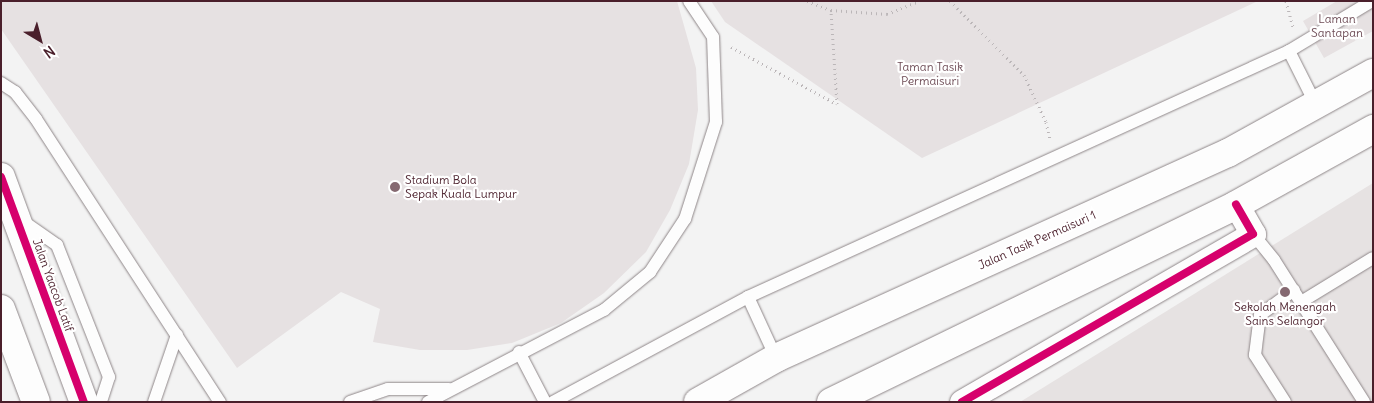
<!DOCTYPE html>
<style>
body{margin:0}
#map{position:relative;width:1374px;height:403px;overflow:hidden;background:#f3f3f3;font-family:Delius,sans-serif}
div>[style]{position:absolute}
.built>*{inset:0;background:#e6e2e2}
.green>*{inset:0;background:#e6e1e2}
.path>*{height:3px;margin-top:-1.5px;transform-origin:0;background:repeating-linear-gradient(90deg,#bbb6b8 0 1px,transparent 0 5px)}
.roads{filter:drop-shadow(0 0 1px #8e8688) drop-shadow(0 0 1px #8e8688)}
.service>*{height:12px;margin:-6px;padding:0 6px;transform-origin:6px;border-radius:6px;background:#fdfdfd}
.minor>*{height:25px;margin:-12.5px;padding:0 12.5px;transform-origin:12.5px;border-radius:12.5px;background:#fdfdfd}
.tertiary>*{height:28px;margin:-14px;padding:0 14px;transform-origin:14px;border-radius:14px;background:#fdfdfd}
.secondary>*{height:28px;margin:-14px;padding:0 14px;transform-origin:14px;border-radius:14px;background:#fdfdfd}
.cycleway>*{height:8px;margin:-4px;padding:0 4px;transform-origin:4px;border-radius:4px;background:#d6006c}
.dots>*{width:14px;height:14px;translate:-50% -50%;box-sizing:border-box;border:2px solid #fff;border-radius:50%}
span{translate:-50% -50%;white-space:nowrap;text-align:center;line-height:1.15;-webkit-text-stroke:4.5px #fff;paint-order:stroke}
.park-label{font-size:12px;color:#6e4c56}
.poi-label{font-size:12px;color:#4a1f2b}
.left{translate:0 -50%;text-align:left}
.street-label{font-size:12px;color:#4a1f2b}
.frame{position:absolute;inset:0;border:2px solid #4a1f2b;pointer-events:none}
.north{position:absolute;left:15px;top:15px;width:50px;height:50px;-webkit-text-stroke:4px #fff;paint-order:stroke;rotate:143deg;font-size:14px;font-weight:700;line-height:20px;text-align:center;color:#4a1f2b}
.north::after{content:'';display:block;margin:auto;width:18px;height:22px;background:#4a1f2b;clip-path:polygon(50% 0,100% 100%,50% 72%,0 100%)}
</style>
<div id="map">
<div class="built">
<div style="clip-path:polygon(1373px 183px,1373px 402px,1020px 402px)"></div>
</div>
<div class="green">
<div style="clip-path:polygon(1px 1px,677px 1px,696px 68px,698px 110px,689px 164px,670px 210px,646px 252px,604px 293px,561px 323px,512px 343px,467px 350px,420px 350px,373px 342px,380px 309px,341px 292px,237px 368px,1px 29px)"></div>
<div style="clip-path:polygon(711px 1px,1258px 1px,922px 158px,725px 22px)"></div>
<div style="clip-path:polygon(1337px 1px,1373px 1px,1373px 31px,1324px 58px,1303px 21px)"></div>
</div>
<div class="path">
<div style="left:807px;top:1px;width:26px;rotate:21deg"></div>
<div style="left:831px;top:10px;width:56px;rotate:4.1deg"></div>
<div style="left:887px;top:14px;width:35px;rotate:-22deg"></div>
<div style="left:950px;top:1px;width:105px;rotate:45deg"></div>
<div style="left:1024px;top:75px;width:52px;rotate:64.9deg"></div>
<div style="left:1046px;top:122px;width:18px;rotate:77deg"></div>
<div style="left:1286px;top:1px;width:28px;rotate:75deg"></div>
<div style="left:731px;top:47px;width:120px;rotate:28.3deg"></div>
<div style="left:837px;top:104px;width:94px;rotate:-93.7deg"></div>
</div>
<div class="roads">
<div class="service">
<div style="left:1289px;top:51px;width:60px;rotate:63.4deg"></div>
<div style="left:1px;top:83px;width:17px;rotate:33deg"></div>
<div style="left:15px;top:92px;width:34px;rotate:52deg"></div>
<div style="left:36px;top:119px;width:338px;rotate:57deg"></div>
<div style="left:21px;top:220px;width:44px;rotate:34.8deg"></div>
<div style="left:57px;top:245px;width:142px;rotate:68.5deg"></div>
<div style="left:109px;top:377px;width:26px;rotate:108deg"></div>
<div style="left:1253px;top:234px;width:33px;rotate:51deg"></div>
<div style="left:1274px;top:260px;width:168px;rotate:57.6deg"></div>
<div style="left:748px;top:297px;width:67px;rotate:65.3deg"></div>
<div style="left:1301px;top:302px;width:84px;rotate:-31.4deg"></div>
<div style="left:519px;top:352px;width:56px;rotate:62.5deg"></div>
<div style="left:154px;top:402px;width:71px;rotate:-71.1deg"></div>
<div style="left:350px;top:402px;width:40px;rotate:-18.9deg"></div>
<div style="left:388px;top:389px;width:61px"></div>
<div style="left:428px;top:402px;width:199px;rotate:-27.6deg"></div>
<div style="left:604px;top:310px;width:60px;rotate:-39.6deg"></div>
<div style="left:650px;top:272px;width:64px;rotate:-56.6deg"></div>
<div style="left:685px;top:219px;width:102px;rotate:-72.3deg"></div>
<div style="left:716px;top:122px;width:85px;rotate:-92deg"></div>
<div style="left:713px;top:37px;width:43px;rotate:-123.7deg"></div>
<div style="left:553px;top:402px;width:221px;rotate:-28.3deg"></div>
<div style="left:748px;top:297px;width:594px;rotate:-24.45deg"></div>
<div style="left:1289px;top:51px;width:97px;rotate:-31.1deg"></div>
<div style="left:1285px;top:402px;width:56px;rotate:-122.6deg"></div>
<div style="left:1255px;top:355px;width:40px;rotate:-82.9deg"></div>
<div style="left:1260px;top:315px;width:42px;rotate:-36.3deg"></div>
</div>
<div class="minor">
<div style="left:962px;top:402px;width:336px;rotate:-30deg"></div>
<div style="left:1253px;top:234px;width:34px;rotate:-120deg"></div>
</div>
<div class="tertiary">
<div style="left:1px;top:177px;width:240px;rotate:69.8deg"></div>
<div style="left:1px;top:309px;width:99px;rotate:69.4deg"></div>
</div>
<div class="secondary">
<div style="left:698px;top:402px;width:90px;rotate:-29.4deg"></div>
<div style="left:776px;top:358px;width:496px;rotate:-24.4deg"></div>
<div style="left:1228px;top:153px;width:166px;rotate:-28.9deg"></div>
<div style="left:831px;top:402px;width:450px;rotate:-25.9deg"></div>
<div style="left:1236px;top:205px;width:157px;rotate:-29deg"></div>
</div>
</div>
<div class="cycleway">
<div style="left:1px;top:177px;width:240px;rotate:69.8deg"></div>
<div style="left:962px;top:402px;width:336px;rotate:-30deg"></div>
<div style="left:1253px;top:234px;width:34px;rotate:-120deg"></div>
</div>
<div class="dots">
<div style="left:395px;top:187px;background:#856971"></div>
<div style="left:1285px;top:292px;background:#856971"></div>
</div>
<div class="park-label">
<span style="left:1337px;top:26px">Laman<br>Santapan</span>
<span style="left:930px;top:74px">Taman Tasik<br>Permaisuri</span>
</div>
<div class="poi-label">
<span class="left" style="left:405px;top:187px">Stadium Bola<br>Sepak Kuala Lumpur</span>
<span style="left:1285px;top:314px">Sekolah Menengah<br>Sains Selangor</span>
</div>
<div class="street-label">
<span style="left:1037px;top:240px;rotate:-24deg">Jalan Tasik Permaisuri 1</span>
<span style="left:53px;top:285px;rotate:70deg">Jalan Yaacob Latif</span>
</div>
<div class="frame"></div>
<div class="north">N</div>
</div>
